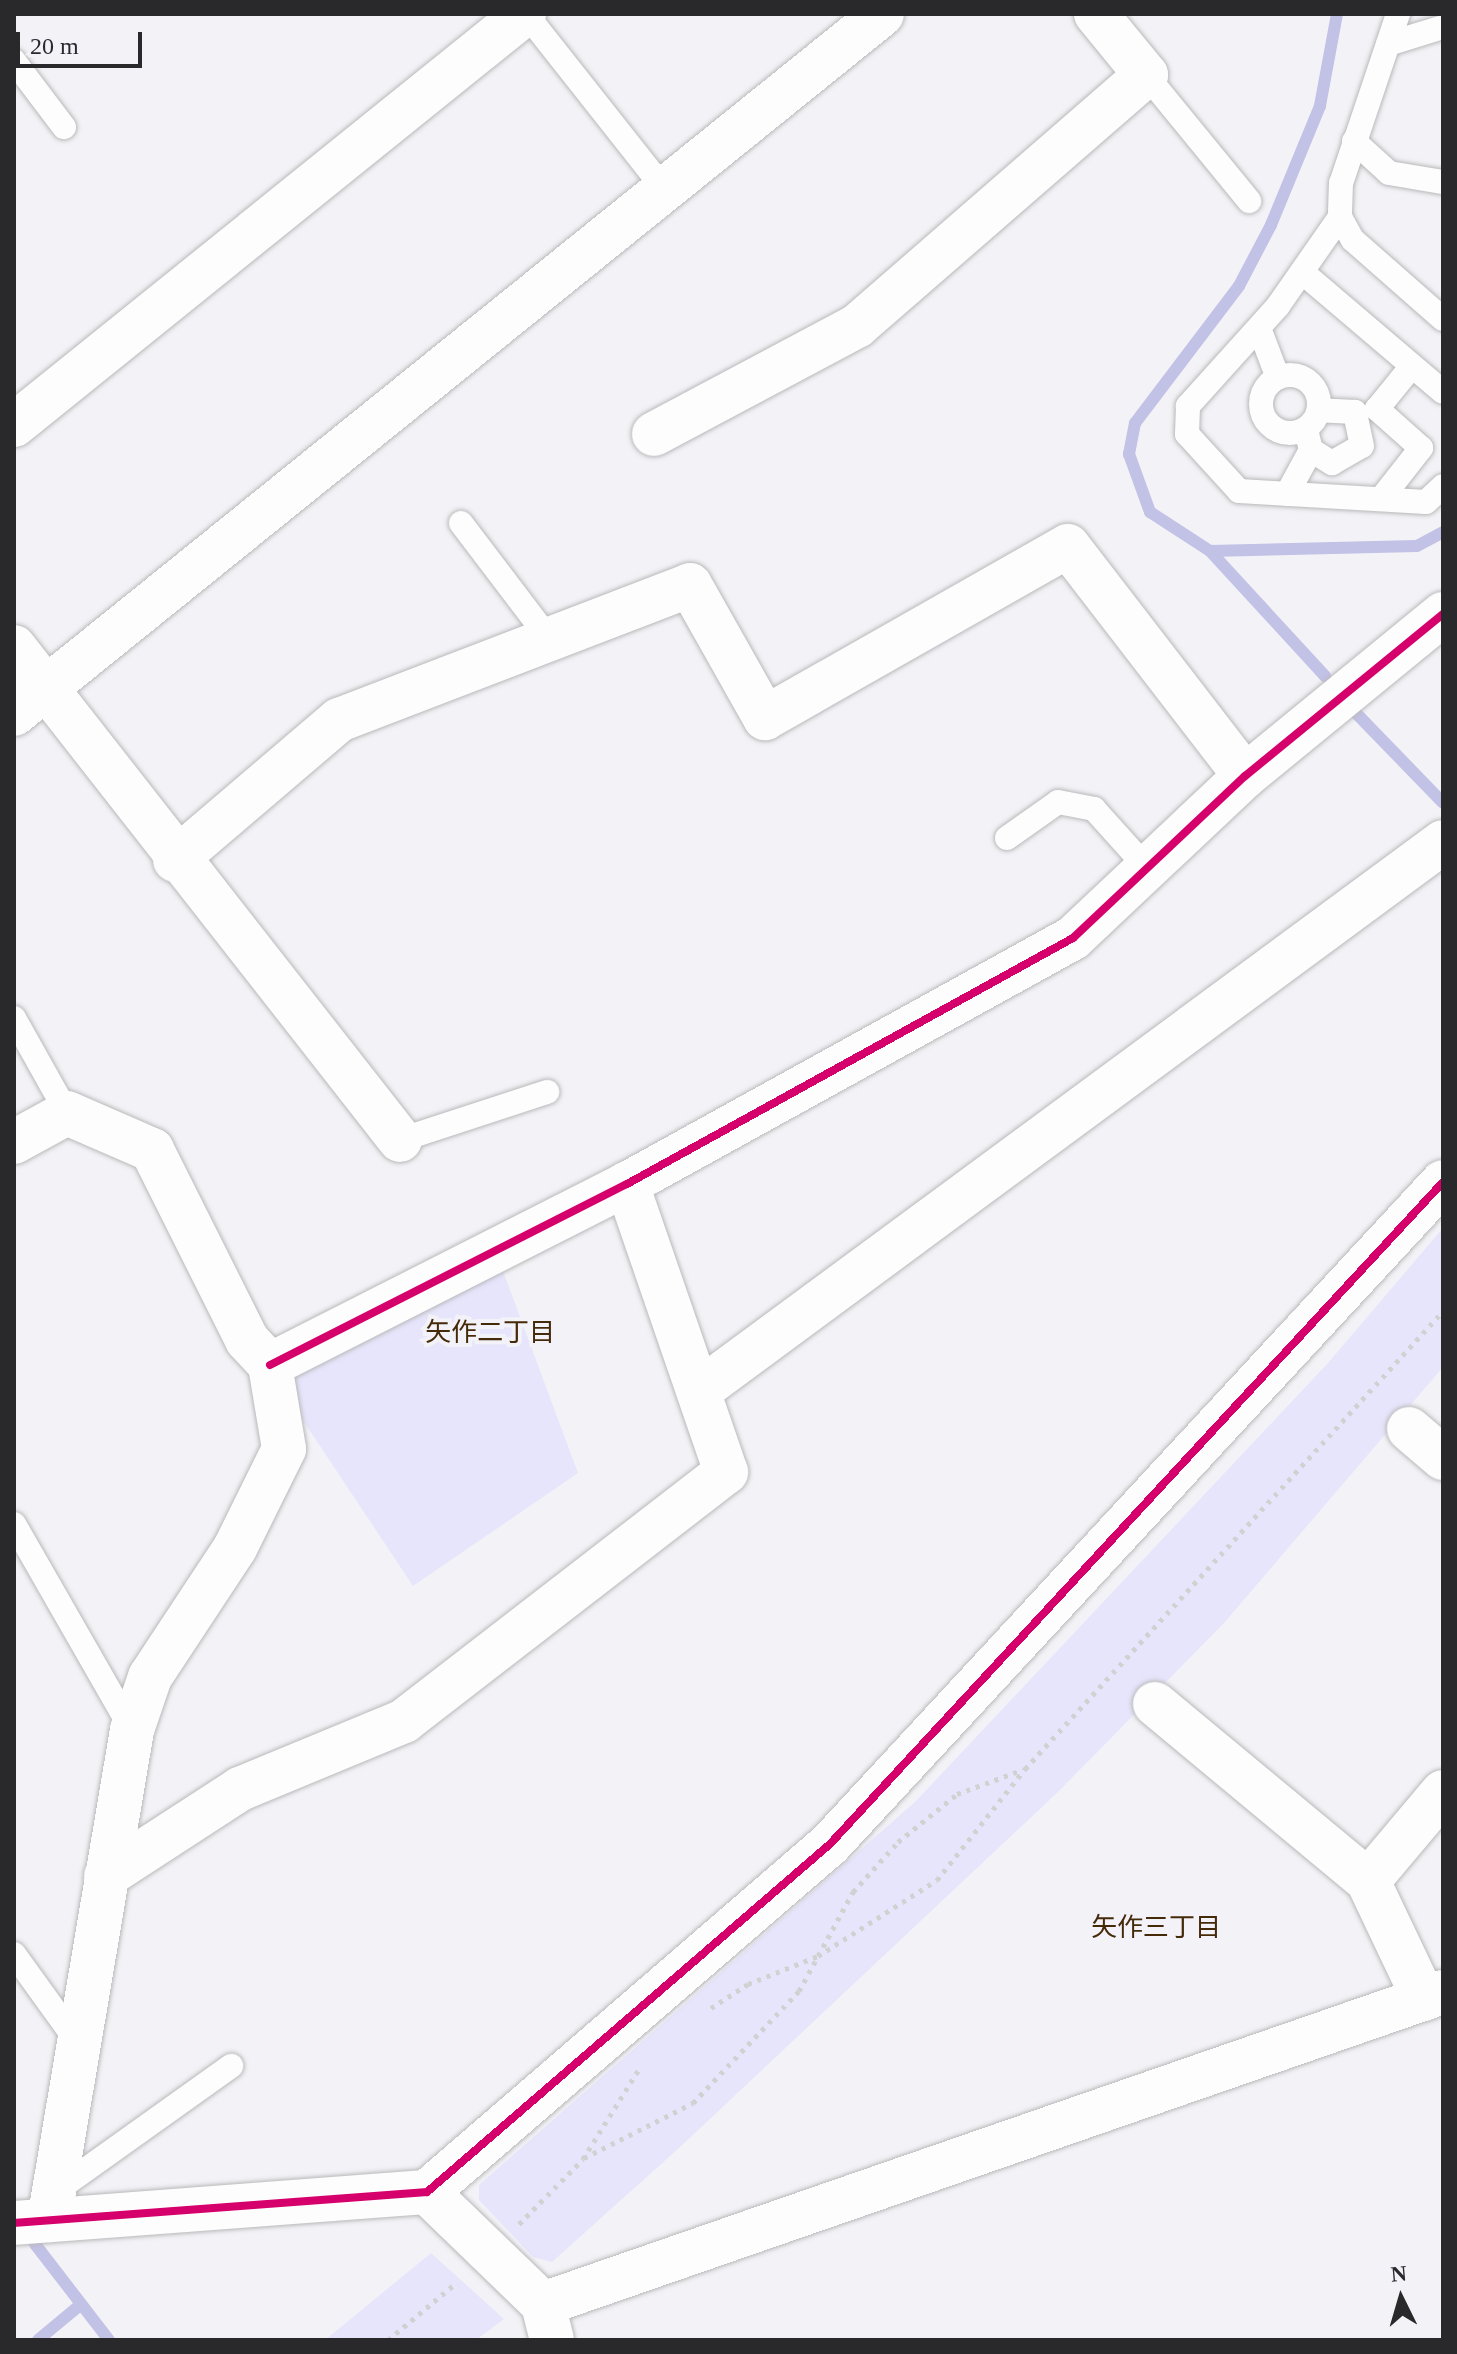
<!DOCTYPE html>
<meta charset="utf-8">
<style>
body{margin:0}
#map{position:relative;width:1457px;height:2354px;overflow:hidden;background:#f3f3f7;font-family:"Times New Roman","Noto Sans JP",serif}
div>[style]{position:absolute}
.green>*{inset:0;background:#e6e5fb}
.stream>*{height:12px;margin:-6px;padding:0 6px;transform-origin:6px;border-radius:6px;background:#c2c1e6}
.path>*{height:5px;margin-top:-2.5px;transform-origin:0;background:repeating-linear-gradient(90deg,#d1d1d2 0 4px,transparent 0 10px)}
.roads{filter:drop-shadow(0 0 2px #b9b9bb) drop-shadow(0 0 2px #b9b9bb)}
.service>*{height:24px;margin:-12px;padding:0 12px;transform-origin:12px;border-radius:12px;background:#fdfdfe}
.service>.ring{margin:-12px;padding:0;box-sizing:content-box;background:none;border:24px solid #fdfdfe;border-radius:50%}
.minor>*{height:44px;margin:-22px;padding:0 22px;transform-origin:22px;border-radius:22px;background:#fdfdfe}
.cycleway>*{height:8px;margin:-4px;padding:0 4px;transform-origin:4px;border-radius:4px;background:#d6006c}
span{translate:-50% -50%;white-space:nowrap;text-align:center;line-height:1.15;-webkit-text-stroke:8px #f2f2f8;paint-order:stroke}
.neighbourhood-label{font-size:26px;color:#452a0a}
.frame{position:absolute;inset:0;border:16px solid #29292c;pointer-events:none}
.north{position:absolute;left:1361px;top:2258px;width:80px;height:80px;-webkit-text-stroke:6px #f2f2f8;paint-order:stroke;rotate:355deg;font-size:22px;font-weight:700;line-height:32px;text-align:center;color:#29292c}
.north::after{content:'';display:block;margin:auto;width:28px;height:36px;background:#29292c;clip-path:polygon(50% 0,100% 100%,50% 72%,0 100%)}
.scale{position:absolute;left:16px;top:32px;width:126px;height:36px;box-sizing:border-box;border:4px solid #29292c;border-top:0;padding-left:10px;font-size:24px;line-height:28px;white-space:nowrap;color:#29292c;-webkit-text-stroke:6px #f2f2f8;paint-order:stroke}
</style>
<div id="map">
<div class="green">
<div style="clip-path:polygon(1443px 1228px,1443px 1367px,1224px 1623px,1058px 1792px,679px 2148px,552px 2262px,533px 2257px,479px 2200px,479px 2185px,916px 1801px,1328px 1363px)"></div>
<div style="clip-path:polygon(503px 1271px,578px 1473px,413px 1586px,296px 1410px,290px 1374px)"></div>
<div style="clip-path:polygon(431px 2253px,504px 2319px,476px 2340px,325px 2340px)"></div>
</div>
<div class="stream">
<div style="left:1337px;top:14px;width:94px;rotate:100.5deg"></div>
<div style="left:1320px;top:106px;width:129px;rotate:112.4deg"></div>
<div style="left:1271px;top:225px;width:69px;rotate:117.7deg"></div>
<div style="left:1239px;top:286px;width:172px;rotate:127.2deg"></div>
<div style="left:1135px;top:423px;width:32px;rotate:101deg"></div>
<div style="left:1129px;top:454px;width:62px;rotate:70.1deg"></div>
<div style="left:1150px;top:512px;width:72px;rotate:33deg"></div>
<div style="left:1210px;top:551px;width:207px;rotate:-1.4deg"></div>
<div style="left:1417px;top:546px;width:30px;rotate:-28deg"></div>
<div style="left:1210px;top:551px;width:170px;rotate:47.4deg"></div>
<div style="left:1353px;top:710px;width:129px;rotate:45.9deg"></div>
<div style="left:35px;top:2244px;width:121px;rotate:52.4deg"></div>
<div style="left:38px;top:2340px;width:55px;rotate:-39.8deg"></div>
</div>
<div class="path">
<div style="left:711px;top:2008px;width:44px;rotate:-33deg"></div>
<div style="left:748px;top:1984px;width:75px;rotate:-21.8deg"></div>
<div style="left:818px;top:1956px;width:141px;rotate:-32.6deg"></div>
<div style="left:937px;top:1880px;width:142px;rotate:-51.6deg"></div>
<div style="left:1025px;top:1769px;width:620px;rotate:-47.61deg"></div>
<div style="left:584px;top:2158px;width:122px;rotate:-26.8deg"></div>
<div style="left:693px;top:2103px;width:154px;rotate:-46.6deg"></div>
<div style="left:799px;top:1991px;width:113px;rotate:-61.4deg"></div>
<div style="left:853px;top:1892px;width:67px;rotate:-48deg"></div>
<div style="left:898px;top:1842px;width:76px;rotate:-39.1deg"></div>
<div style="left:957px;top:1794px;width:69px;rotate:-20.3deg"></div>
<div style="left:519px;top:2224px;width:91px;rotate:-45.4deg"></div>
<div style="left:583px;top:2159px;width:106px;rotate:-58.1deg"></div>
<div style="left:388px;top:2340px;width:90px;rotate:-40deg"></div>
</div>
<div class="roads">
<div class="service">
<div style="left:526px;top:14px;width:226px;rotate:51.7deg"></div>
<div style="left:1398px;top:14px;width:178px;rotate:108.6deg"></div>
<div style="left:1341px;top:183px;width:34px;rotate:92deg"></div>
<div style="left:1340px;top:217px;width:26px;rotate:61deg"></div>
<div style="left:1353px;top:240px;width:120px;rotate:41.3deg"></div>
<div style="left:1388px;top:44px;width:58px;rotate:-17.2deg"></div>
<div style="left:14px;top:61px;width:83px;rotate:52.9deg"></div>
<div style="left:1146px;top:75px;width:163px;rotate:50.7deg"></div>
<div style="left:1354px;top:141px;width:47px;rotate:42.4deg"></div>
<div style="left:1389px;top:173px;width:55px;rotate:9.5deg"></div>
<div style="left:1340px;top:217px;width:108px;rotate:124.9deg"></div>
<div style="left:1278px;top:306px;width:135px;rotate:132deg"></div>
<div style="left:1188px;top:406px;width:28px;rotate:92deg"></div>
<div style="left:1187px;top:434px;width:77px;rotate:47.6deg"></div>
<div style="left:1239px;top:491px;width:187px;rotate:3.4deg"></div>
<div style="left:1426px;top:502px;width:23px;rotate:-43deg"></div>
<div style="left:1302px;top:272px;width:185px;rotate:40.4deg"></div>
<div style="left:1259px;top:328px;width:53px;rotate:69.2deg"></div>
<div class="ring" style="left:1261px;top:375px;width:34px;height:34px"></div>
<div style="left:1306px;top:430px;width:21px;rotate:76deg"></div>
<div style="left:1311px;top:450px;width:25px;rotate:32deg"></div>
<div style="left:1332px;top:463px;width:34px;rotate:-30deg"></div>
<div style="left:1362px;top:446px;width:35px;rotate:-102deg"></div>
<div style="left:1355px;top:412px;width:35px;rotate:-177deg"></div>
<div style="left:1287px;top:494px;width:50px;rotate:-61.4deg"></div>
<div style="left:1381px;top:499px;width:65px;rotate:-51.9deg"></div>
<div style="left:1421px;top:448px;width:59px;rotate:-138.4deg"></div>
<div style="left:1377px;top:409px;width:55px;rotate:-50.9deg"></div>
<div style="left:461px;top:523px;width:146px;rotate:52.8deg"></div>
<div style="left:1007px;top:838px;width:62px;rotate:-35.2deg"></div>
<div style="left:1058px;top:802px;width:37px;rotate:11deg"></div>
<div style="left:1094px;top:809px;width:81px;rotate:48deg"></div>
<div style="left:14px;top:1018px;width:109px;rotate:60.8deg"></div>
<div style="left:400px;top:1140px;width:155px;rotate:-18.1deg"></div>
<div style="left:14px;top:1524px;width:237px;rotate:60.2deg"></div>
<div style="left:14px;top:1954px;width:106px;rotate:54.2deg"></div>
<div style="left:53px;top:2193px;width:219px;rotate:-35.5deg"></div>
</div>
<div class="minor">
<div style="left:14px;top:425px;width:655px;rotate:-38.86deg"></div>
<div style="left:654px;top:434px;width:230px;rotate:-28deg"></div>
<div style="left:857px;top:326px;width:383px;rotate:-41deg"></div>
<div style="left:1146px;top:75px;width:79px;rotate:-129.3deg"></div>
<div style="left:14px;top:647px;width:626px;rotate:51.94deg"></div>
<div style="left:14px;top:714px;width:1115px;rotate:-38.88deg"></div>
<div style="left:175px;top:860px;width:216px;rotate:-40.5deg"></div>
<div style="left:339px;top:720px;width:376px;rotate:-21deg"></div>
<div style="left:690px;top:585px;width:153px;rotate:60.6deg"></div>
<div style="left:765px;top:718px;width:348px;rotate:-29.6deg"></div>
<div style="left:1068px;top:546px;width:290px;rotate:52.4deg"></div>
<div style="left:14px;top:1142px;width:60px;rotate:-28.7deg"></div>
<div style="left:67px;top:1113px;width:93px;rotate:23.5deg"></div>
<div style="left:152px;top:1150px;width:212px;rotate:63.4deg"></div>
<div style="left:247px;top:1340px;width:34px;rotate:47deg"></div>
<div style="left:270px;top:1365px;width:85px;rotate:80.5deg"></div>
<div style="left:284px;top:1449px;width:110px;rotate:116.3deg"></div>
<div style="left:235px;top:1548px;width:154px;rotate:123.4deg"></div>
<div style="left:150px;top:1677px;width:56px;rotate:108.8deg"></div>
<div style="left:132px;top:1730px;width:497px;rotate:99.6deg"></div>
<div style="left:270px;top:1365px;width:400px;rotate:-26.9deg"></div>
<div style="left:627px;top:1184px;width:509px;rotate:-28.88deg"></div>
<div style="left:1073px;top:938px;width:236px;rotate:-43.3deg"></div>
<div style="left:1245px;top:776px;width:256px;rotate:-39.3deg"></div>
<div style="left:700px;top:1390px;width:923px;rotate:-36.41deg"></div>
<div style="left:1409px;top:1429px;width:45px;rotate:40.5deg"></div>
<div style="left:1155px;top:1704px;width:277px;rotate:39.7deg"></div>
<div style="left:106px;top:1876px;width:160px;rotate:-33deg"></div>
<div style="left:240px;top:1789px;width:178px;rotate:-22.5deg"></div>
<div style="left:404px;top:1721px;width:407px;rotate:-37.7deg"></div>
<div style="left:726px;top:1472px;width:305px;rotate:-109deg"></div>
<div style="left:1424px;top:1999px;width:131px;rotate:-115.4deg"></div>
<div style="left:1368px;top:1881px;width:116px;rotate:-49.9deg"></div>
<div style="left:427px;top:2192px;width:161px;rotate:44deg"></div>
<div style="left:543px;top:2304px;width:37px;rotate:76deg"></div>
<div style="left:14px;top:2223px;width:414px;rotate:-4.3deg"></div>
<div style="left:427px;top:2192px;width:532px;rotate:-40.81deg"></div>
<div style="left:830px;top:1844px;width:902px;rotate:-47.2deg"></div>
<div style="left:543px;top:2304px;width:953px;rotate:-19.12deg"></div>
</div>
</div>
<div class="cycleway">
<div style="left:270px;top:1365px;width:400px;rotate:-26.9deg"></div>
<div style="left:627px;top:1184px;width:509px;rotate:-28.88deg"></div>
<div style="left:1073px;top:938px;width:236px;rotate:-43.3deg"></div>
<div style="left:1245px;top:776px;width:256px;rotate:-39.3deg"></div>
<div style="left:14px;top:2223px;width:414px;rotate:-4.3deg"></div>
<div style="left:427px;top:2192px;width:532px;rotate:-40.81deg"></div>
<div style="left:830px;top:1844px;width:902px;rotate:-47.2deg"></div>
</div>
<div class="neighbourhood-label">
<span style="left:490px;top:1333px">矢作二丁目</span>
<span style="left:1156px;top:1928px">矢作三丁目</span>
</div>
<div class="frame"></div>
<div class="north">N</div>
<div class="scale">20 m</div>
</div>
